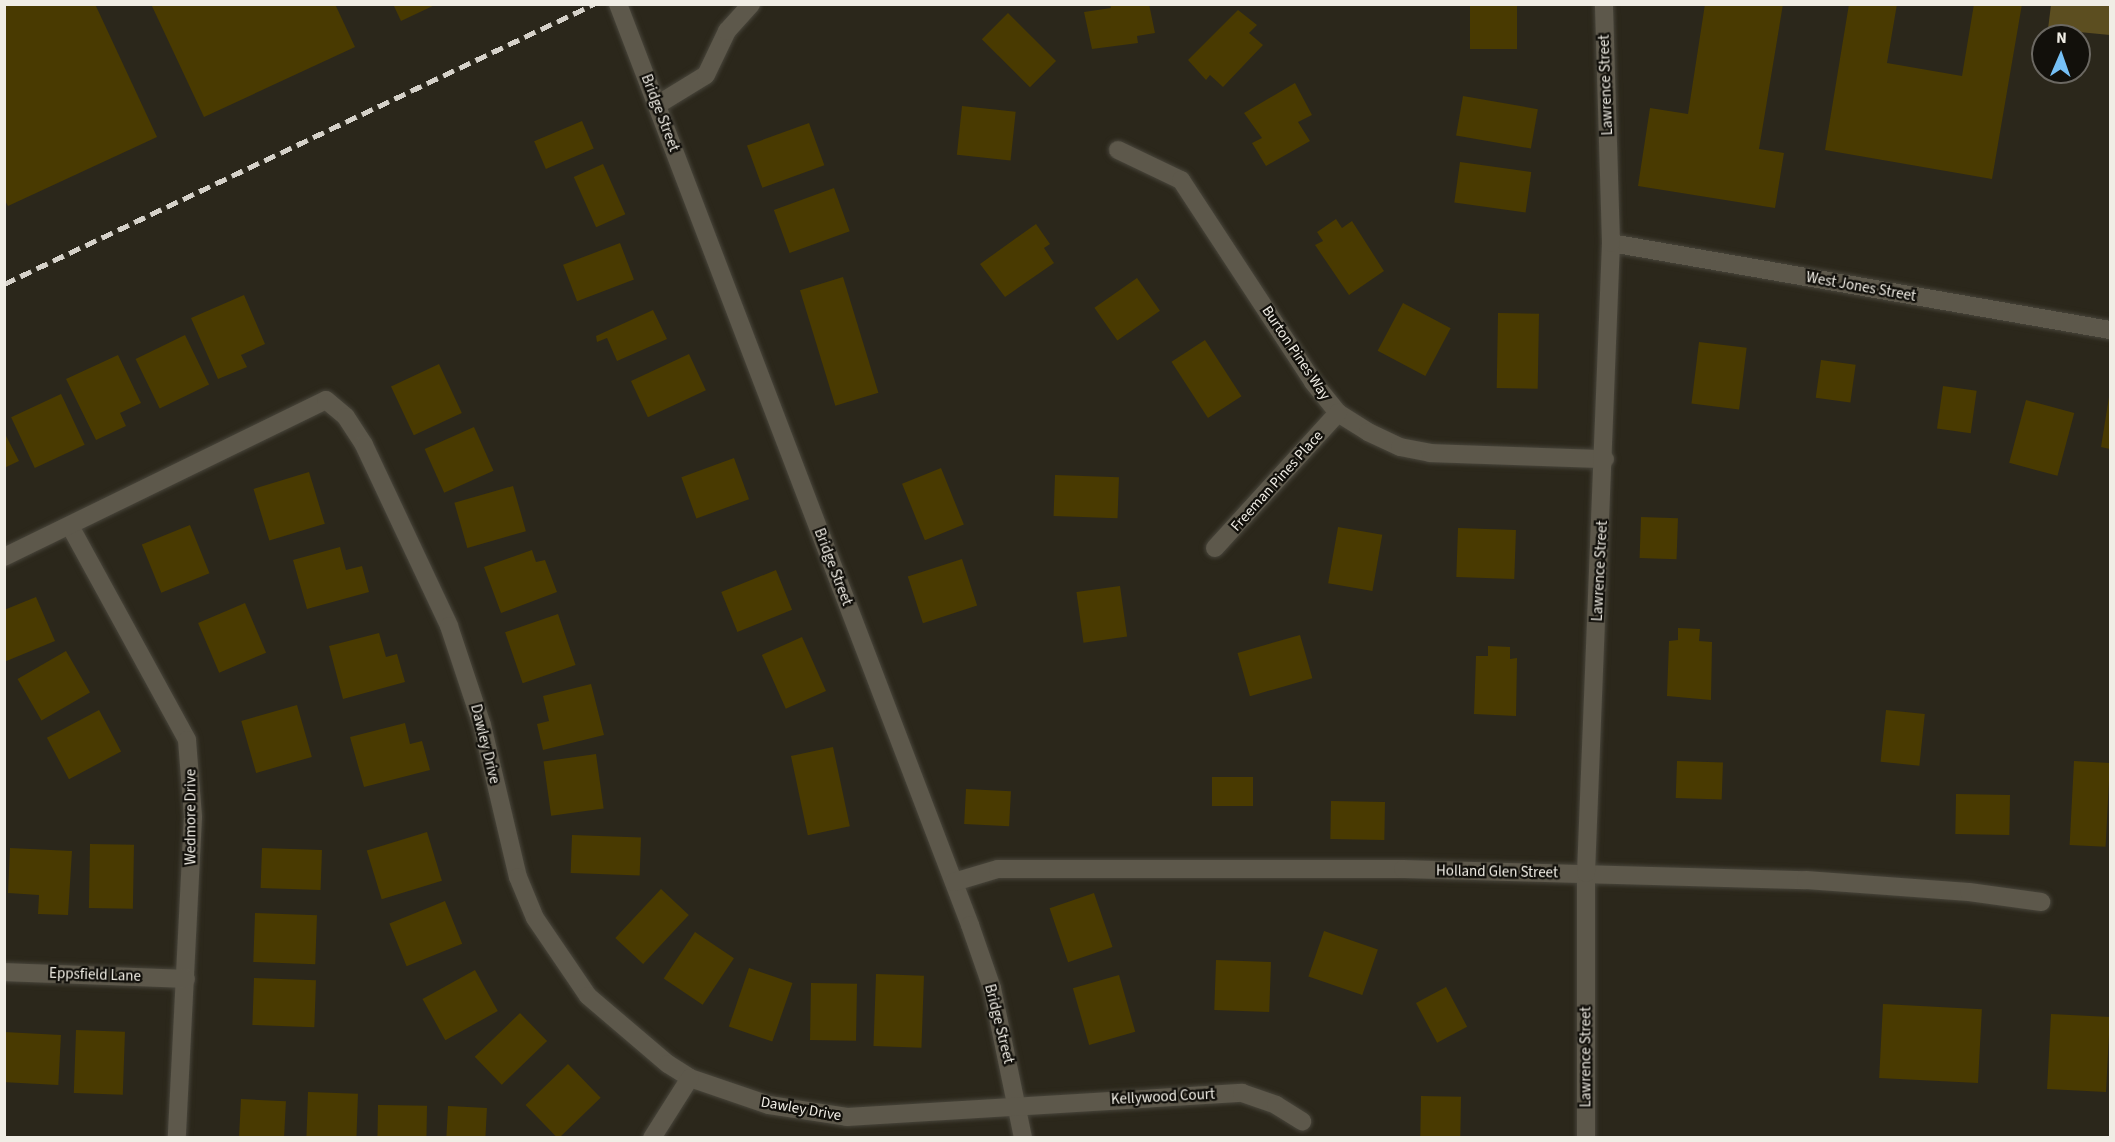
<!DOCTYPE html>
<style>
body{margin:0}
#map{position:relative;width:2115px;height:1142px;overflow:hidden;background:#2b271b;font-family:"Source Sans 3",sans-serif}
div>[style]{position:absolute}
.green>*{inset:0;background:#5c4e20}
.building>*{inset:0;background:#493a01;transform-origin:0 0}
.roads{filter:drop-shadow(0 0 2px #48453b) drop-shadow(0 0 2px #48453b)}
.minor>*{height:18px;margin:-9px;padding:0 9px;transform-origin:9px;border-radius:9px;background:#5d584b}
.rail>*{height:4.5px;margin-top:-2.25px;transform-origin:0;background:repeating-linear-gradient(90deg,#d5d1c9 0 12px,transparent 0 18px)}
span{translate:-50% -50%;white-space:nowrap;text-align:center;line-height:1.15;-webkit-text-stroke:4.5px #12100b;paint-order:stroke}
.street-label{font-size:15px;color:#f0ede5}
.frame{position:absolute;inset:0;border:6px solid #f0ede5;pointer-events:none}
.north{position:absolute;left:2031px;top:24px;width:60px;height:60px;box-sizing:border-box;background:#12100b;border:2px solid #6b6862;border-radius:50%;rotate:2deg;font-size:16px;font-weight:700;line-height:24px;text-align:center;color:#f0ede5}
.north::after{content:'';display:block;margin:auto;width:21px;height:27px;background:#76c0f6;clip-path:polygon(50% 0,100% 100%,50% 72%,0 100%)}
</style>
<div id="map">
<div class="green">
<div style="clip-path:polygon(2051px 5px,2110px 5px,2110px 35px,2048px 29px)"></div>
</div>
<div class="building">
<div style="clip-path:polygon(4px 4px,95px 4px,157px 137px,8px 206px,4px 199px)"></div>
<div style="clip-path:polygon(151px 4px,335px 4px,355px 47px,204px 117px)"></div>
<div style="clip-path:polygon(393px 4px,437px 4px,401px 21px)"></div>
<div style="clip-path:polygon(1110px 4px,1149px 4px,1155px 33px,1137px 36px,1138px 43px,1092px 49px,1084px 12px,1111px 8px)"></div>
<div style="left:1470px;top:4px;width:47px;height:45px"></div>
<div style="clip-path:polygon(1705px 4px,1783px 4px,1759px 149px,1784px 153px,1775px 208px,1638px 186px,1650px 108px,1688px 114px)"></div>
<div style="clip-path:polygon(1849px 4px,1897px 4px,1887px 63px,1962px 76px,1974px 4px,2022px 4px,1992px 179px,1825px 150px)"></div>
<div style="clip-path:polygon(1238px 10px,1257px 25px,1249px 33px,1263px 45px,1223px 87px,1210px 75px,1206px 80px,1188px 60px)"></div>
<div style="left:1008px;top:13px;width:68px;height:37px;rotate:45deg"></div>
<div style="clip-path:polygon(1295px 83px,1312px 115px,1298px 122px,1310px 141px,1266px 166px,1252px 143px,1262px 138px,1244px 113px)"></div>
<div style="left:1463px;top:96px;width:76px;height:40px;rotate:10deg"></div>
<div style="left:962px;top:106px;width:54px;height:49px;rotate:6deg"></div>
<div style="left:582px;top:121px;width:30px;height:52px;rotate:67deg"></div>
<div style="left:809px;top:123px;width:45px;height:66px;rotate:70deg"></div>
<div style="left:1460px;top:162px;width:72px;height:41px;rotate:8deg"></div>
<div style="left:603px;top:164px;width:55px;height:32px;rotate:66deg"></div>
<div style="left:834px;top:188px;width:46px;height:64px;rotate:70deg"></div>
<div style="clip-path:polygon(1336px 219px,1342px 228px,1352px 221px,1384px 271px,1349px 295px,1315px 245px,1323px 241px,1317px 232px)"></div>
<div style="clip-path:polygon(1036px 224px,1050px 244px,1044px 248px,1054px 263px,1005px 297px,980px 264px)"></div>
<div style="left:620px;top:243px;width:39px;height:61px;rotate:69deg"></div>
<div style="left:843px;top:277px;width:121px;height:45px;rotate:73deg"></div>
<div style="left:1137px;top:278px;width:40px;height:52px;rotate:55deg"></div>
<div style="clip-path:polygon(244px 295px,265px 344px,241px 355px,247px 367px,218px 379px,191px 318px)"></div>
<div style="left:1403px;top:303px;width:54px;height:54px;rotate:28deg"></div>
<div style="clip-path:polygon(653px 310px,667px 339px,617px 361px,607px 338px,597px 342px,596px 336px)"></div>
<div style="left:1498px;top:313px;width:41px;height:75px;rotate:1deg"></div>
<div style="left:185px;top:335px;width:55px;height:55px;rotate:64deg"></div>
<div style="left:1205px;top:340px;width:67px;height:40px;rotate:57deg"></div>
<div style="left:1699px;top:342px;width:48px;height:62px;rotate:7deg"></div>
<div style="left:689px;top:354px;width:40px;height:64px;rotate:65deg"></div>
<div style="clip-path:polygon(118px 355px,141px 403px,120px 413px,126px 426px,96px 440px,66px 379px)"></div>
<div style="left:1821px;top:360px;width:35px;height:38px;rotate:8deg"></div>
<div style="left:439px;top:364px;width:54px;height:53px;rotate:65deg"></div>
<div style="left:1943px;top:386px;width:34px;height:43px;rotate:8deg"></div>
<div style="left:61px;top:394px;width:56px;height:55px;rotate:65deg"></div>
<div style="clip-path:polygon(2109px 397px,2110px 397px,2110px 449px,2101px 447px)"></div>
<div style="left:2026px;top:400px;width:50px;height:65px;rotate:15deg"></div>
<div style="left:474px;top:427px;width:48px;height:54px;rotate:66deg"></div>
<div style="clip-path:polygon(4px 432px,19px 461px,4px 468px)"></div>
<div style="left:734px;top:458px;width:44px;height:56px;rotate:70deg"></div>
<div style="left:941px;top:468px;width:61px;height:42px;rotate:68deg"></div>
<div style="left:309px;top:472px;width:54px;height:58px;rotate:73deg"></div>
<div style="left:1055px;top:475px;width:64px;height:41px;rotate:2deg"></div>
<div style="left:513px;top:486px;width:47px;height:61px;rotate:74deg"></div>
<div style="left:1641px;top:517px;width:37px;height:41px;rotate:2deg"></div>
<div style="left:190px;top:525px;width:52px;height:52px;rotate:68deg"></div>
<div style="left:1338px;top:527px;width:45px;height:57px;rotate:10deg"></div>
<div style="left:1458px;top:528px;width:58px;height:49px;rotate:2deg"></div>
<div style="clip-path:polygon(340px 547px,346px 570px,362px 566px,369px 592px,307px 609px,293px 560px)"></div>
<div style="clip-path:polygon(532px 550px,536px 562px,545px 560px,557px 592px,501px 613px,484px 567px)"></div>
<div style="left:962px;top:559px;width:49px;height:57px;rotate:72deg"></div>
<div style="left:776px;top:570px;width:43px;height:59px;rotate:68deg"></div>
<div style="left:1120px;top:586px;width:51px;height:44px;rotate:82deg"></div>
<div style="clip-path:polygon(36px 597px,55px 641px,4px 662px,4px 610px)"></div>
<div style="left:245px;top:603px;width:54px;height:51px;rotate:67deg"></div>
<div style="left:558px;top:614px;width:54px;height:56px;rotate:71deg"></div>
<div style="clip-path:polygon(1678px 628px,1700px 629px,1699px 641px,1712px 642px,1711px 700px,1667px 696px,1669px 641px,1678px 640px)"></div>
<div style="clip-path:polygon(379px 633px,386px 657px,397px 654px,405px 682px,343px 699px,329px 646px)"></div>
<div style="left:1300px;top:635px;width:45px;height:65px;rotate:74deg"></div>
<div style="left:802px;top:637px;width:59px;height:44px;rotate:66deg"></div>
<div style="clip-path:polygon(1488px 646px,1510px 647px,1510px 659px,1517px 658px,1516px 716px,1474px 714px,1476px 656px,1488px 656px)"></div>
<div style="left:66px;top:651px;width:48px;height:56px;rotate:60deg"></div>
<div style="clip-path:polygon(591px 684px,604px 735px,543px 750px,537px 724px,549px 721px,543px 696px)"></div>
<div style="left:297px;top:705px;width:54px;height:58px;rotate:74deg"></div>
<div style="left:99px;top:710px;width:47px;height:59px;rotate:62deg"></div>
<div style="left:1886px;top:710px;width:39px;height:52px;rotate:6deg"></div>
<div style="clip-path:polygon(405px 723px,410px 744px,422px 741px,430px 770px,364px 787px,350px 737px)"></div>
<div style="left:833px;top:747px;width:81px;height:43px;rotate:78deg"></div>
<div style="left:596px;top:754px;width:55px;height:53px;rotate:82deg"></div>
<div style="left:1677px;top:761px;width:46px;height:37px;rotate:2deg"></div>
<div style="left:2074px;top:761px;width:36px;height:84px;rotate:3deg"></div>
<div style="left:1212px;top:777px;width:41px;height:29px"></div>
<div style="left:966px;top:789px;width:45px;height:35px;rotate:3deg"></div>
<div style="left:1956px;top:794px;width:54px;height:40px;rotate:1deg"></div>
<div style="left:1331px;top:801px;width:54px;height:38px;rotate:1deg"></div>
<div style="left:427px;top:832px;width:51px;height:63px;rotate:73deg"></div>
<div style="left:572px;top:835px;width:69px;height:38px;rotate:2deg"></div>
<div style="left:90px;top:844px;width:44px;height:64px;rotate:1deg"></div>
<div style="clip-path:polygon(10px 848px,72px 851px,68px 915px,38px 914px,39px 895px,8px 893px)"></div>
<div style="left:262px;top:848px;width:60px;height:40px;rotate:2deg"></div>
<div style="left:661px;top:889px;width:38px;height:67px;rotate:43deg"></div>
<div style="left:1094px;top:893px;width:57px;height:47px;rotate:71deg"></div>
<div style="left:445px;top:901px;width:46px;height:60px;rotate:68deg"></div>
<div style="left:255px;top:913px;width:62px;height:49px;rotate:2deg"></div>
<div style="left:1324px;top:931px;width:57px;height:48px;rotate:19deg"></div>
<div style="left:695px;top:932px;width:47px;height:56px;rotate:34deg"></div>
<div style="left:1216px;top:960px;width:55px;height:50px;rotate:2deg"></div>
<div style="left:749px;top:968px;width:46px;height:62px;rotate:19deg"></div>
<div style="left:475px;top:970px;width:47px;height:60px;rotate:61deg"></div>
<div style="left:876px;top:974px;width:48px;height:72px;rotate:2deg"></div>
<div style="left:1119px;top:975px;width:59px;height:48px;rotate:74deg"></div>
<div style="left:254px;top:978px;width:62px;height:47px;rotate:2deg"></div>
<div style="left:811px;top:983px;width:46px;height:57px;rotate:1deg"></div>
<div style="left:1446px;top:987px;width:45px;height:34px;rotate:62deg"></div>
<div style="left:1883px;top:1004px;width:99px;height:74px;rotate:3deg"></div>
<div style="left:520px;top:1013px;width:39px;height:63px;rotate:46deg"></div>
<div style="left:2051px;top:1014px;width:59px;height:75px;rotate:3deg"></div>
<div style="left:76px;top:1030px;width:49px;height:63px;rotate:2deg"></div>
<div style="left:4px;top:1032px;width:57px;height:50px;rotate:3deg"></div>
<div style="left:568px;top:1064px;width:47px;height:59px;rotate:46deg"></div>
<div style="left:308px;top:1092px;width:50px;height:46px;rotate:2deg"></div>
<div style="left:1421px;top:1096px;width:40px;height:42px;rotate:1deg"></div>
<div style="left:241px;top:1099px;width:45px;height:39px;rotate:3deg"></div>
<div style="left:378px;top:1105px;width:49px;height:33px;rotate:1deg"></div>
<div style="left:448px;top:1106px;width:39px;height:32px;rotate:3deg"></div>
</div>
<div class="roads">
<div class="minor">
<div style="left:618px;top:4px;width:986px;rotate:69.08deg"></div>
<div style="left:970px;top:925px;width:67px;rotate:70.8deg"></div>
<div style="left:992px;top:988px;width:153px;rotate:78.3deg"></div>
<div style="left:657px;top:105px;width:57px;rotate:-31.5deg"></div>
<div style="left:706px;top:75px;width:49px;rotate:-64.5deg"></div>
<div style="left:727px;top:31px;width:36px;rotate:-48deg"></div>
<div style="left:1118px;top:150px;width:70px;rotate:25.5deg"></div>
<div style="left:1181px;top:180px;width:241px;rotate:56.8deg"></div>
<div style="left:1313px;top:382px;width:40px;rotate:51deg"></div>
<div style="left:1338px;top:413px;width:36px;rotate:32deg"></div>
<div style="left:1368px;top:432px;width:35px;rotate:25deg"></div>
<div style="left:1400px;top:447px;width:31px;rotate:11deg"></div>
<div style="left:1430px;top:453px;width:175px;rotate:2deg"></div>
<div style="left:1611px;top:243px;width:507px;rotate:9.89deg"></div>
<div style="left:70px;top:526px;width:244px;rotate:61.3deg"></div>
<div style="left:187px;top:740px;width:77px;rotate:85.5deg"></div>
<div style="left:193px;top:817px;width:321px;rotate:92.9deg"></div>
<div style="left:1215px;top:548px;width:183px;rotate:-47.7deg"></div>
<div style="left:4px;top:557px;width:358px;rotate:-26deg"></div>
<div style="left:326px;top:400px;width:26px;rotate:40deg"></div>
<div style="left:346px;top:417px;width:33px;rotate:57deg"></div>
<div style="left:364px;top:445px;width:200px;rotate:64.8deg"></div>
<div style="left:449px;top:626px;width:104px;rotate:71.6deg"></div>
<div style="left:482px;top:725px;width:156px;rotate:76.7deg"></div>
<div style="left:518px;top:877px;width:44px;rotate:67.5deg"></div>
<div style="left:535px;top:918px;width:94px;rotate:55.8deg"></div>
<div style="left:588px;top:996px;width:105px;rotate:40.4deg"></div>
<div style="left:668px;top:1064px;width:26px;rotate:32deg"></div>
<div style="left:690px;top:1078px;width:83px;rotate:18.9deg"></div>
<div style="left:769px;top:1105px;width:79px;rotate:8.7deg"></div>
<div style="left:847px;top:1117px;width:396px;rotate:-3.5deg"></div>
<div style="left:1242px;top:1093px;width:36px;rotate:19deg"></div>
<div style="left:1276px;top:1105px;width:31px;rotate:32deg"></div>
<div style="left:954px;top:882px;width:46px;rotate:-16.5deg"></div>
<div style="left:998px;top:869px;width:405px"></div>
<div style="left:1403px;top:869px;width:403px;rotate:1.6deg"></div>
<div style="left:1806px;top:880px;width:163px;rotate:4.2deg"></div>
<div style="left:1969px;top:892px;width:73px;rotate:7.9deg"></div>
<div style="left:4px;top:972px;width:182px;rotate:2.2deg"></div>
<div style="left:652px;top:1138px;width:71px;rotate:-57.7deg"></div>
<div style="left:1586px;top:1138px;width:265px;rotate:-90deg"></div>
<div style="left:1586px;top:873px;width:630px;rotate:-87.73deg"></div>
<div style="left:1611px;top:243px;width:239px;rotate:-91.7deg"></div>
</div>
</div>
<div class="rail">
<div style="left:4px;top:284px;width:653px;rotate:-25.39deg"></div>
</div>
<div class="street-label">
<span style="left:1606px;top:85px;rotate:-92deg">Lawrence Street</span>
<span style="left:660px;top:113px;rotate:69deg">Bridge Street</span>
<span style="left:1861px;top:287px;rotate:10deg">West Jones Street</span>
<span style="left:1296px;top:353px;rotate:56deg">Burton Pines Way</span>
<span style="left:1277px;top:481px;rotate:-48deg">Freeman Pines Place</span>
<span style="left:833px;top:567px;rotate:69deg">Bridge Street</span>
<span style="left:1600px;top:571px;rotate:-87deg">Lawrence Street</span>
<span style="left:485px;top:744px;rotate:76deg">Dawley Drive</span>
<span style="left:191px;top:817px;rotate:-90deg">Wedmore Drive</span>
<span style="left:1497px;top:872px;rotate:1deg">Holland Glen Street</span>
<span style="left:95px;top:975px;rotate:2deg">Eppsfield Lane</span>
<span style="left:999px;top:1024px;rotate:76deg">Bridge Street</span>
<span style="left:1586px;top:1057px;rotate:-90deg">Lawrence Street</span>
<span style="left:1163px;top:1097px;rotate:-3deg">Kellywood Court</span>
<span style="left:801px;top:1109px;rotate:10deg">Dawley Drive</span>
</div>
<div class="frame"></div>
<div class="north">N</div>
</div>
